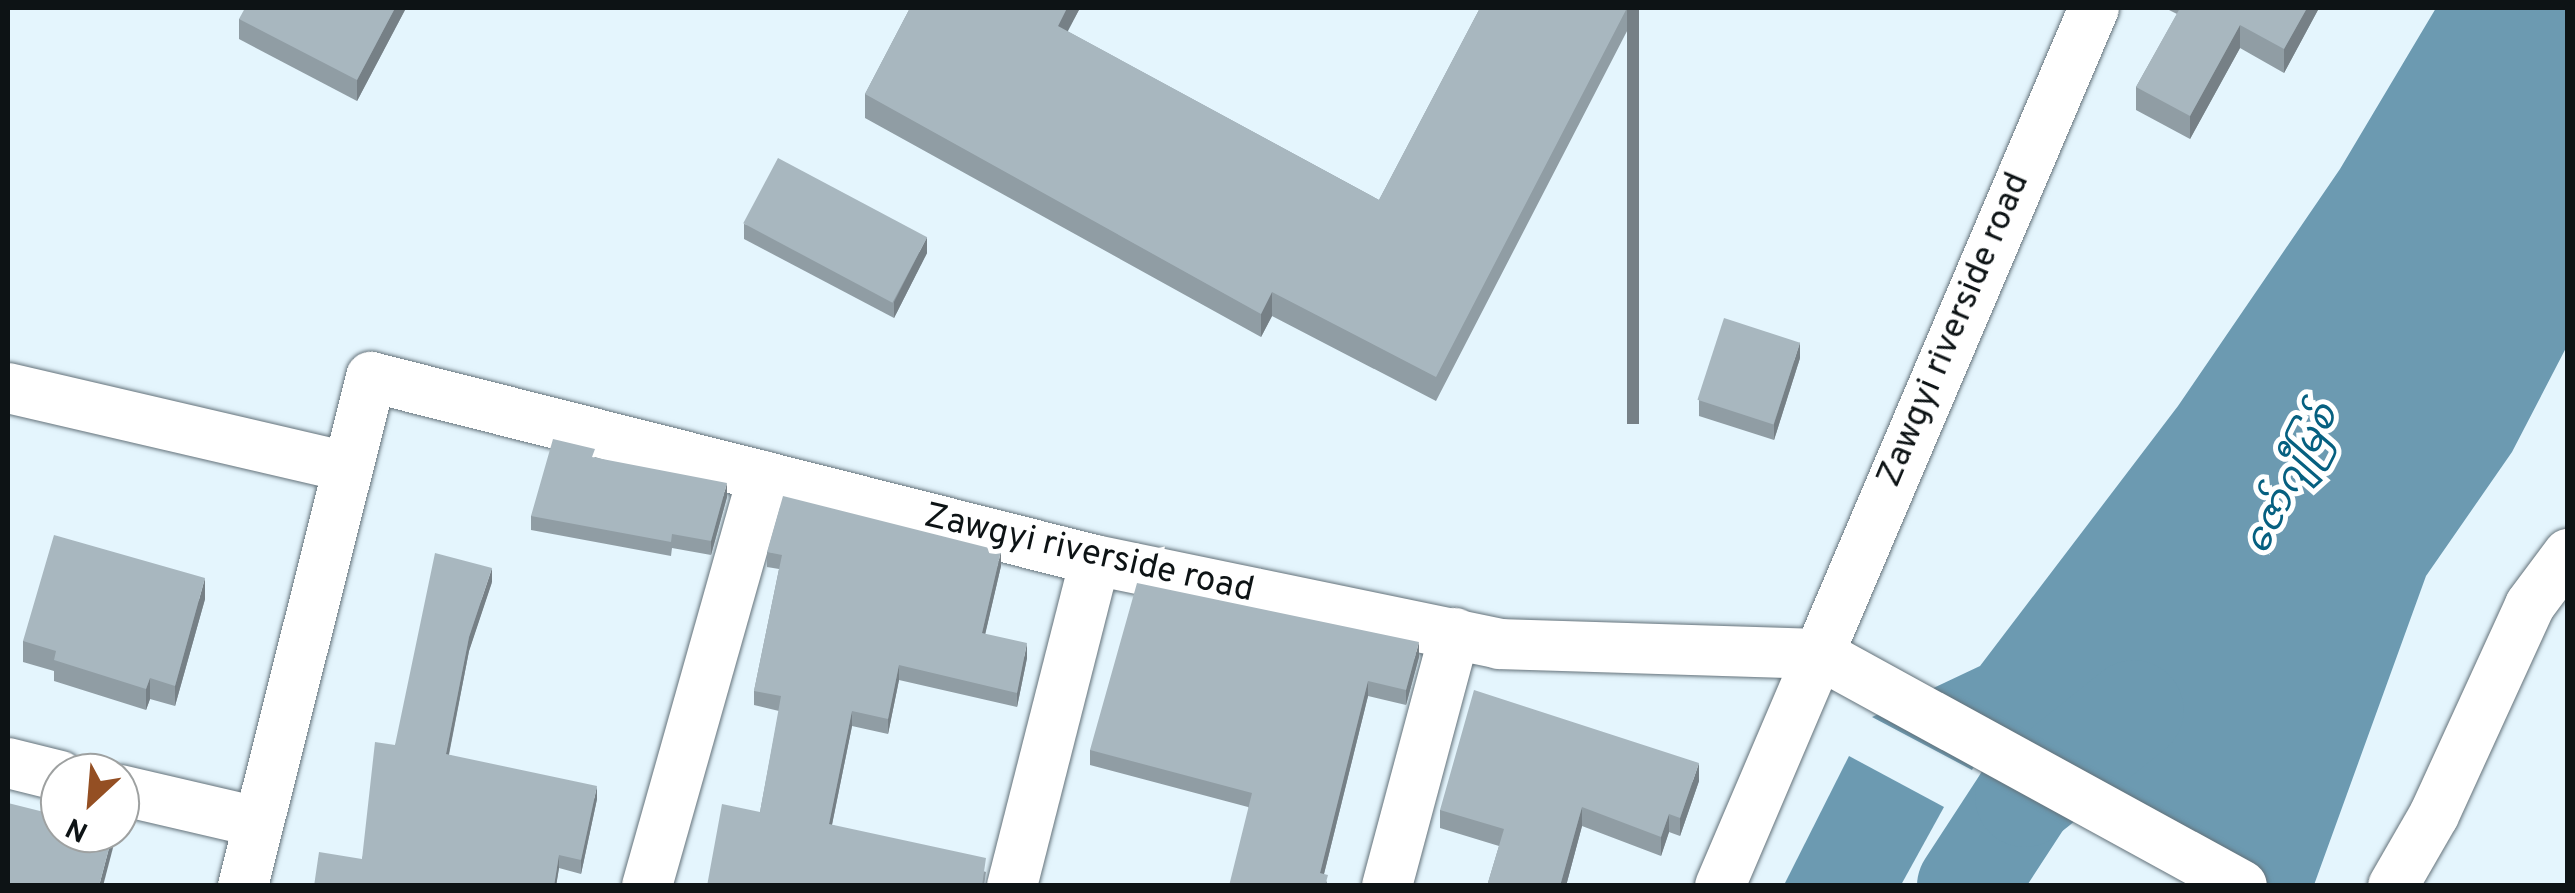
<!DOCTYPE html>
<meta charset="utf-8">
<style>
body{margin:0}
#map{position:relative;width:2575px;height:893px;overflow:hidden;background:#e4f5fd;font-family:Overpass,"Noto Sans Myanmar",sans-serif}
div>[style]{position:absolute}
.water>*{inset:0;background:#6c9ab1}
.river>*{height:100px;margin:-50px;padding:0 50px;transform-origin:50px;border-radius:50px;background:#6c9ab1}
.roads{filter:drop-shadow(0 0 2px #64727a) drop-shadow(0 0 2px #64727a)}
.minor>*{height:50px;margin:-25px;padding:0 25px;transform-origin:25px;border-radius:25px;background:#fff}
.wall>*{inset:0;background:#909da4}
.shaded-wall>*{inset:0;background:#768086;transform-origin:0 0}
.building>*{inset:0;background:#a8b7bf;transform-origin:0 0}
span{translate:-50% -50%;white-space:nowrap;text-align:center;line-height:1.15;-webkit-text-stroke:10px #fff;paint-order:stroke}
.street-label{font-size:35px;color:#0d1315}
.water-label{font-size:38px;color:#066080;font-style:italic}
.frame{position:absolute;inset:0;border:10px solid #0d1315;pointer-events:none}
.north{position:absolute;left:40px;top:753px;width:100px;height:100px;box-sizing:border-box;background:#fff;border:2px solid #9ea1a1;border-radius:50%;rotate:206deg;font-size:28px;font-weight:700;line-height:40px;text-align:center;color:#0d1315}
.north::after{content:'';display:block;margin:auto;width:35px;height:45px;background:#944f23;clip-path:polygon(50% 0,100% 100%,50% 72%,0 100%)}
</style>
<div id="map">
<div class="water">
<div style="clip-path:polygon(2436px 8px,2567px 8px,2567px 346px,2512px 452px,2426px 576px,2314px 885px,2195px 885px,2079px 784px,2063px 817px,1986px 777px,2003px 743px,1991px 736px,1972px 770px,1872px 717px,1980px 666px,2178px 406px,2340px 169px)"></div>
<div style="clip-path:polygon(1849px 756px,1944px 807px,1901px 885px,1784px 885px)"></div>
<div style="clip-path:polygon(1958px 815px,2033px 856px,2018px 885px,1920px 885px)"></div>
</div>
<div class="river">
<div style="left:1967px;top:886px;width:106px;rotate:-56.9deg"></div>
<div style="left:2025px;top:797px;width:139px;rotate:-38.6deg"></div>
</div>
<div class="roads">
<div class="minor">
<div style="left:8px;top:388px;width:349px;rotate:13.1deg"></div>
<div style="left:8px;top:763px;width:54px;rotate:14deg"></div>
<div style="left:120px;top:790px;width:142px;rotate:13.1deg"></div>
<div style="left:243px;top:886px;width:525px;rotate:-75.88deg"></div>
<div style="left:371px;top:377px;width:747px;rotate:14.19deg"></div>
<div style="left:1095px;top:560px;width:413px;rotate:11.7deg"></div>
<div style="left:1499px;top:644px;width:320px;rotate:1.8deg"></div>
<div style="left:1819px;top:654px;width:702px;rotate:-66.94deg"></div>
<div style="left:647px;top:886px;width:426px;rotate:-74.2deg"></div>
<div style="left:1012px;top:886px;width:336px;rotate:-75.7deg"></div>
<div style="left:1387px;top:886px;width:262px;rotate:-75deg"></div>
<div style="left:1720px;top:886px;width:252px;rotate:-66.9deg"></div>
<div style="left:1819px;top:654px;width:482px;rotate:28.7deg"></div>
<div style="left:2393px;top:886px;width:82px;rotate:-60deg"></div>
<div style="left:2434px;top:815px;width:231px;rotate:-65.4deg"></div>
<div style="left:2530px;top:605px;width:64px;rotate:-53.3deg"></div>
</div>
</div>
<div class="wall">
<div style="clip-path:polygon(406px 8px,357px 101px,239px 39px,239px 19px)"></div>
<div style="clip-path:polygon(910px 8px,1080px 8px,1067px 31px,1379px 200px,1480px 8px,1639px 8px,1436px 401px,1272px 316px,1261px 337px,865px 118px,865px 94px)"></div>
<div style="clip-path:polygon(2165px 8px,2319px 8px,2284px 73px,2240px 48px,2190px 139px,2136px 110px,2136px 87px,2177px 14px)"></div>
<div style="clip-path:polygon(744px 224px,927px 253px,894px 318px,744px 239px)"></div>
<div style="clip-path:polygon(1800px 358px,1774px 440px,1699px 416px,1699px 400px)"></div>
<div style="clip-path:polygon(595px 457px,727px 497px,711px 555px,672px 548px,671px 556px,531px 530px,531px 516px)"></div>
<div style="clip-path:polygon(767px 552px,1001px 566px,985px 634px,1027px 658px,1017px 707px,899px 680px,888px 734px,852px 726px,832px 825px,986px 872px,984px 886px,707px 886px,760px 812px,779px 711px,754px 705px,754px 691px,779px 569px,767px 567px)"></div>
<div style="clip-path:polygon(492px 582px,469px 651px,449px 755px,597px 799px,581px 874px,559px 868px,556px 886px,314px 886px,362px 859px,395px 745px)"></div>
<div style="clip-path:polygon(205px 599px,175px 706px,150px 699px,146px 710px,54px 681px,54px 671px,23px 662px,23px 641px)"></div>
<div style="clip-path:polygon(1419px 657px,1406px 705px,1368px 696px,1324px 874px,1328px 886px,1248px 807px,1090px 765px,1090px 750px)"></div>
<div style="clip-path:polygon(1699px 781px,1680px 836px,1669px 832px,1661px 856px,1582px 826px,1566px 886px,1487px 886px,1499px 846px,1440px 828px,1440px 810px)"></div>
</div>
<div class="shaded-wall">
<div style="clip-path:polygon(395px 8px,406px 8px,357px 101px,357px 80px)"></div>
<div style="clip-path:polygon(1067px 8px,1080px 8px,1058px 50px,1058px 26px)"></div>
<div style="left:1627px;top:8px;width:12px;height:416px"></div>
<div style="clip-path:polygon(2307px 8px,2319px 8px,2284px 73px,2284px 49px)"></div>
<div style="clip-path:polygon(2240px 25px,2240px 48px,2190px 139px,2190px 116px)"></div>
<div style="clip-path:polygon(927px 237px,927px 253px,894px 318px,894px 302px)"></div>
<div style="clip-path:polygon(1272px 292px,1272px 316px,1261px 337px,1261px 314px)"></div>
<div style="clip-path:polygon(1800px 342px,1800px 358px,1774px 440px,1774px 424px)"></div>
<div style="clip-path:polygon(727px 483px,727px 497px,711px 555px,711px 541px)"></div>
<div style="clip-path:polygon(1001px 551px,1001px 566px,982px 648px,982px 633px)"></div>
<div style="clip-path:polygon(492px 568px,492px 582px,469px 651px,446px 768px,446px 754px,469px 637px)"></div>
<div style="clip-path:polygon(205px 578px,205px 599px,175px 706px,175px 686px)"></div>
<div style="clip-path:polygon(1419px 642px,1419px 657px,1406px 705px,1406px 690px)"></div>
<div style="clip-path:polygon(1027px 643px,1027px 658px,1017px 707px,1017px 693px)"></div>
<div style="clip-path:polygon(899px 665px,899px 680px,888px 734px,888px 719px)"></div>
<div style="clip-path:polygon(150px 678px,150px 699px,146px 710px,146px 689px)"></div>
<div style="clip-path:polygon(1368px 681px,1368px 696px,1321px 886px,1320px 873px)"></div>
<div style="clip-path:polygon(852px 711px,852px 726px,829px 839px,829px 824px)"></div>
<div style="clip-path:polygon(1699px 763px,1699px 781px,1680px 836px,1680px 818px)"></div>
<div style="clip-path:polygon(597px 786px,597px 799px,581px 874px,581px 860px)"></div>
<div style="clip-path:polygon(1582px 807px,1582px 826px,1566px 886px,1560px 886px)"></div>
<div style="clip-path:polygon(1669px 814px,1669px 832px,1661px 856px,1661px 837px)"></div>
<div style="clip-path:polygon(113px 833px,114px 844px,103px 886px,99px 886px)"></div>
<div style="clip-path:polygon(559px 855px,559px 868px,556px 886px,554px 886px)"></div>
</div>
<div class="building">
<div style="clip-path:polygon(245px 8px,395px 8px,357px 80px,239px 19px)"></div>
<div style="clip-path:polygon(910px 8px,1067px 8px,1058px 26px,1379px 200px,1480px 8px,1627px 8px,1436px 377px,1272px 292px,1261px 314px,865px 94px)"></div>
<div style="clip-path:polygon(2180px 8px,2307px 8px,2284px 49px,2240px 25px,2190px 116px,2136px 87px)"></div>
<div style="left:778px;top:158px;width:169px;height:74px;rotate:28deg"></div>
<div style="left:1724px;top:318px;width:80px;height:86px;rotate:18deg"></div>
<div style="clip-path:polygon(553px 439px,595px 449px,592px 457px,727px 483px,711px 541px,672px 534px,671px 542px,531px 516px)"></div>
<div style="clip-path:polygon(783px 496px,1001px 551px,982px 633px,1027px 643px,1017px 693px,899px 665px,888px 719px,852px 711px,829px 824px,986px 858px,982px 886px,707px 886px,722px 804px,760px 812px,781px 696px,754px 691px,782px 555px,767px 552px)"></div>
<div style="clip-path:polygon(54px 535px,205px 578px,175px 686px,150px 678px,146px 689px,54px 660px,56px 651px,23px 641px)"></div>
<div style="clip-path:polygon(435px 553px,492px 568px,469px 637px,446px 754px,597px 786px,581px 860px,559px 855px,554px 886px,314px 886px,319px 852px,362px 859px,375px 742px,395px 745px)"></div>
<div style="clip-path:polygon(1137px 583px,1419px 642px,1406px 690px,1368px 681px,1320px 873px,1328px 875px,1325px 886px,1229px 886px,1252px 793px,1090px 750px)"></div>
<div style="clip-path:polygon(1474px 690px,1699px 763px,1680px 818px,1669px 814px,1661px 837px,1582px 807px,1560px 886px,1487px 886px,1504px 829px,1440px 810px)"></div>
<div style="clip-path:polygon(8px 803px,60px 816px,60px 833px,113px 833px,99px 886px,8px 886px)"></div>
</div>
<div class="street-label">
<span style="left:1954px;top:330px;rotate:-67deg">Zawgyi riverside road</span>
<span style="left:1089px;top:554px;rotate:13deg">Zawgyi riverside road</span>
</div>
<div class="water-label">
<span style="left:2293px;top:480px;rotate:-63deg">ဇော်ဂျီမြစ်</span>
</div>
<div class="frame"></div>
<div class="north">N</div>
</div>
